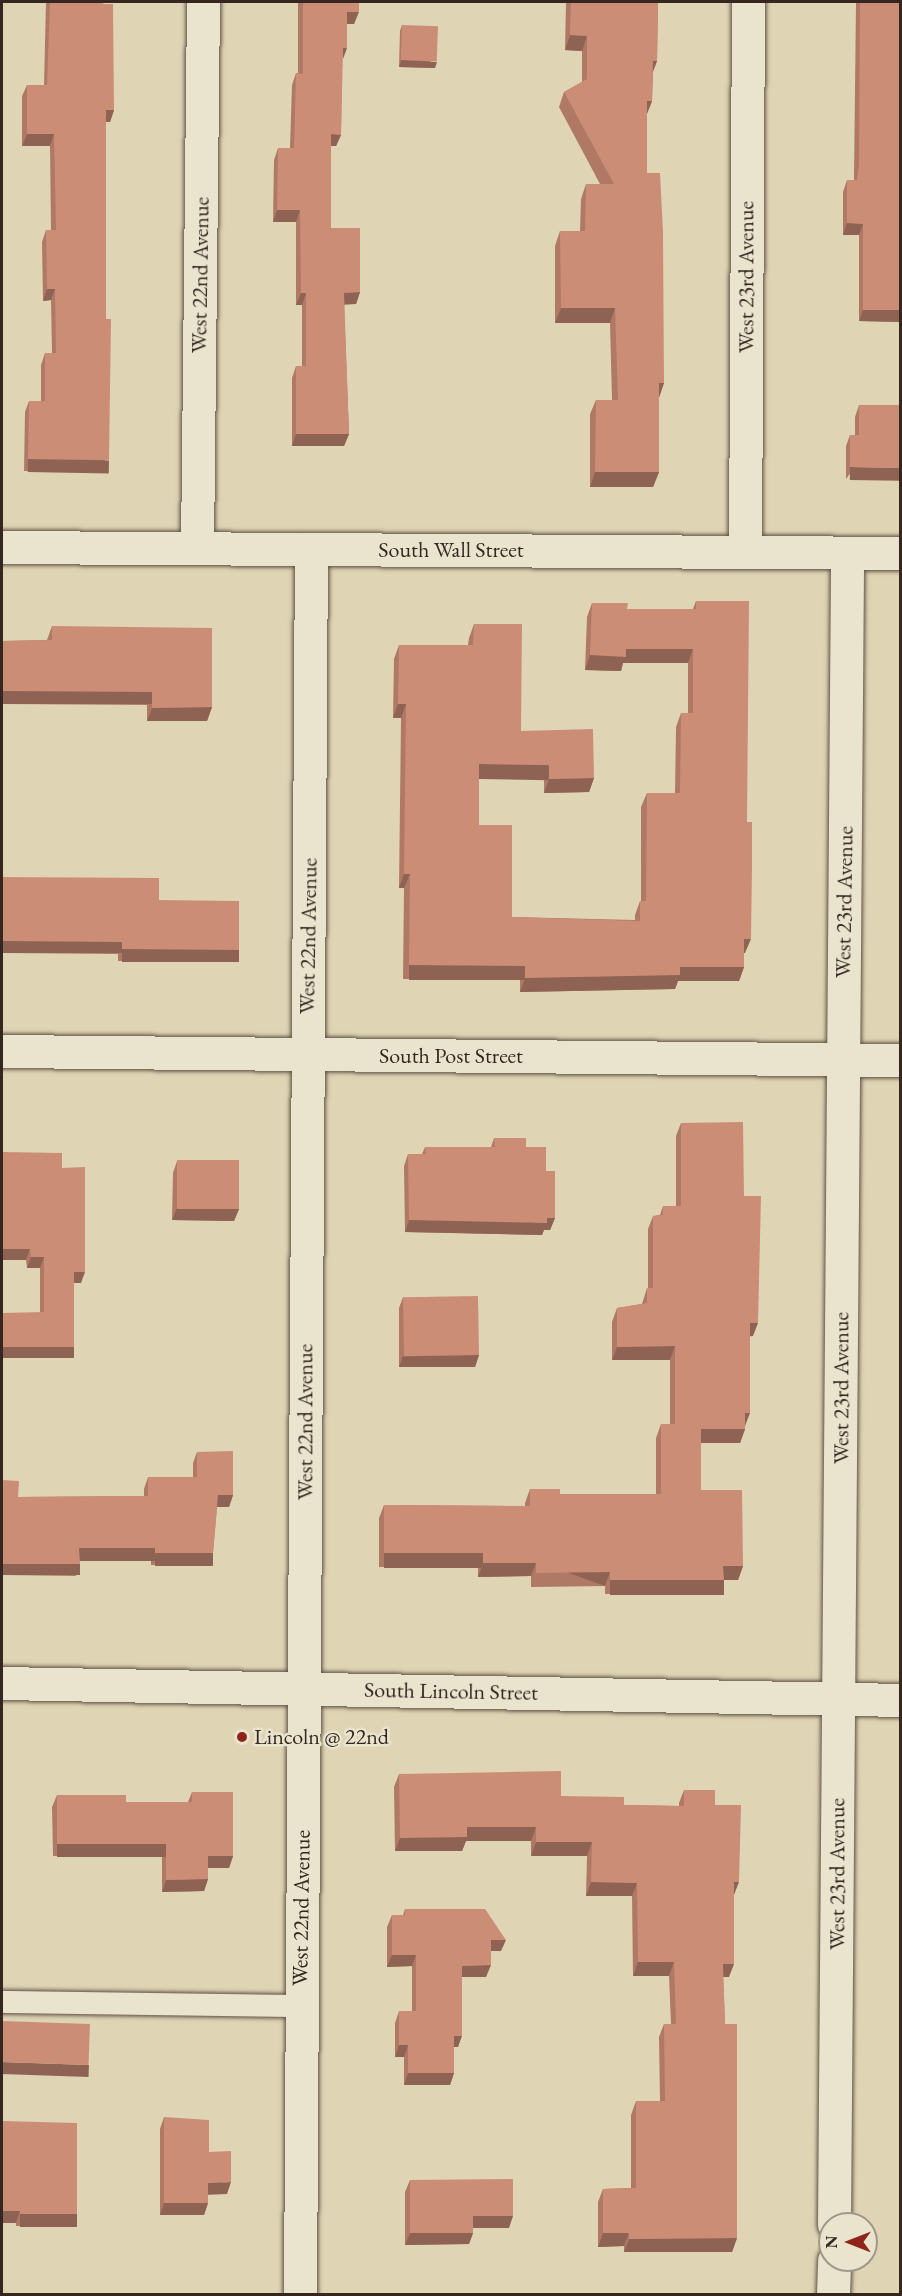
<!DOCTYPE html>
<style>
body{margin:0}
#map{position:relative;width:902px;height:2296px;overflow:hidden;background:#dfd5b5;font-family:"EB Garamond",serif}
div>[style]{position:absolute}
.roads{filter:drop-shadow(0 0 2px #605244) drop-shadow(0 0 2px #605244)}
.lane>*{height:22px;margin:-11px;padding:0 11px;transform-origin:11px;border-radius:11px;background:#eae4cf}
.street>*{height:33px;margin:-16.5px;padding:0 16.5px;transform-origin:16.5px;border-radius:16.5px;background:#eae4cf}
.secondary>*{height:33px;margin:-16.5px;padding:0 16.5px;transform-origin:16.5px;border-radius:16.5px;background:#eae4cf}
.wall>*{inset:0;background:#af7965}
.shaded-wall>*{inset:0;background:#8f6353;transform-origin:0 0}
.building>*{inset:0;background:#cc8d76;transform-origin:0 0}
.dots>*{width:16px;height:16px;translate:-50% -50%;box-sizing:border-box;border:3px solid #eae4cf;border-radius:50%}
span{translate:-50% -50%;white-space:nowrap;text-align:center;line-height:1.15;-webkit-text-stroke:5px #eae4cf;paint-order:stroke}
.street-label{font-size:22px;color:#35271f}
.poi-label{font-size:22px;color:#35271f}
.left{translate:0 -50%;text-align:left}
.frame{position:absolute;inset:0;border:3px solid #35271f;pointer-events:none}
.north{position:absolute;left:818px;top:2212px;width:60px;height:60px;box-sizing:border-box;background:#eae4cf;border:2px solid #a29889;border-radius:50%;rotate:270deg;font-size:16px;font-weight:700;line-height:24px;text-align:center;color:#35271f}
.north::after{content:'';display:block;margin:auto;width:21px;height:27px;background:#8f2418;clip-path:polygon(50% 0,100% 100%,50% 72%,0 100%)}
</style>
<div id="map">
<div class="roads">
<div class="lane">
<div style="left:2px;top:2002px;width:298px;rotate:0.8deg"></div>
</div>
<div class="street">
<div style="left:2px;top:547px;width:898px;rotate:0.38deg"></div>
<div style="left:197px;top:548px;width:546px;rotate:-89.37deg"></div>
<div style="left:745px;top:552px;width:550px;rotate:-89.69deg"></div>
<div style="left:2px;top:1051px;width:898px;rotate:0.57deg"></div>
<div style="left:834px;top:2224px;width:1671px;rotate:-89.55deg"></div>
<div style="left:300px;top:2294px;width:1744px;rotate:-89.64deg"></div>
<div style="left:833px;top:2294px;width:34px;rotate:-88deg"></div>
</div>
<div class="secondary">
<div style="left:2px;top:1683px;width:898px;rotate:1.08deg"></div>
</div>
</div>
<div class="wall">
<div style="clip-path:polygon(46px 2px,103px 2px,114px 110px,110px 122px,106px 122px,105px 472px,24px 471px,25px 412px,29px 401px,41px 401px,41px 365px,45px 353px,52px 353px,51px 300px,43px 301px,42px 242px,46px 230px,51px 230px,50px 146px,22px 146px,22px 96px,27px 85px,44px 85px)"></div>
<div style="clip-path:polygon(298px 2px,359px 2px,354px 24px,347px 24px,342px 59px,341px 135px,336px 146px,331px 146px,331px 228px,360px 292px,356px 304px,344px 304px,349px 434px,344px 446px,292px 446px,292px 378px,296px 366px,302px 366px,302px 305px,296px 305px,296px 222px,273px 222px,274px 160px,278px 148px,290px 148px,292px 85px,296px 73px,298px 73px)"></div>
<div style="clip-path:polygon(566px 2px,658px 2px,657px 61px,653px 72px,652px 101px,647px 114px,647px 173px,664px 383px,659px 396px,659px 472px,653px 487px,590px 487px,590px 414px,596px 400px,612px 400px,610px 323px,555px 323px,555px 246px,560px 231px,580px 231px,581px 199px,586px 184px,600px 184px,559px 107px,564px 92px,582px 82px,582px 51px,565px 50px)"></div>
<div style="clip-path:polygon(856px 2px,900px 2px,900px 322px,859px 321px,859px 235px,843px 235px,843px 192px,847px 180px,854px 180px,854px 177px)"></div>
<div style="clip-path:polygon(402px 25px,435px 68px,399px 67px,400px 31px)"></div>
<div style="clip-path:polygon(859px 405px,900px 405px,846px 479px,846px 446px,850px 435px,855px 435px,855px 417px)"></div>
<div style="clip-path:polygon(696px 601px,745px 953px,744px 953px,744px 967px,739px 981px,678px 981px,675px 989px,520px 992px,520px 980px,403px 979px,404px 888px,399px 888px,401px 718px,393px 718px,394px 659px,399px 645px,468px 645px,469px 638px,474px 624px,521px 731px,594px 778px,589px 792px,544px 793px,544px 779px,479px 778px,479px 825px,512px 917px,635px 920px,635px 915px,640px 901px,641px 901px,641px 807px,647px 793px,675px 793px,676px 727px,681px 713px,688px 713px,688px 663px,623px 663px,621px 671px,585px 670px,587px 617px,592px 603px,627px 609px,693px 609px)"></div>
<div style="clip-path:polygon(52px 626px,212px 707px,207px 721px,147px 721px,147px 705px,2px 704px,2px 641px,47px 640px)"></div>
<div style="clip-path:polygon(2px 877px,159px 900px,239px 950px,235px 962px,118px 961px,118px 954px,2px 953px)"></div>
<div style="clip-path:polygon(681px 1123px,744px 1196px,753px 1336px,750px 1336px,745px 1429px,740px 1443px,701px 1443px,701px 1490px,743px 1566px,738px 1580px,724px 1580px,719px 1594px,605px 1594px,605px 1586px,531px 1587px,531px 1576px,478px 1577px,478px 1567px,379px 1567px,379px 1518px,384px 1505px,525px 1506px,525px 1503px,530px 1489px,560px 1494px,656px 1494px,656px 1438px,661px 1424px,670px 1424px,670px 1360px,612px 1360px,612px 1322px,617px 1308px,642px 1304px,647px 1288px,648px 1288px,648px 1229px,653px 1216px,660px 1215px,663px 1206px,676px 1206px,676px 1136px)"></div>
<div style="clip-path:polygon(494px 1138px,526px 1147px,546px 1171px,555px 1218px,550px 1230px,544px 1230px,542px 1235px,405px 1232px,404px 1166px,408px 1154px,422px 1154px,425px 1147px,491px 1147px)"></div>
<div style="clip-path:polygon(177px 1161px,239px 1209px,234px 1221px,172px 1220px,173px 1173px)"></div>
<div style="clip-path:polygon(62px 1168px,81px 1283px,74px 1283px,74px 1347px,70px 1358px,40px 1312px,40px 1268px,27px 1268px,26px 1260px,2px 1260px)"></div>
<div style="clip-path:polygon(403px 1297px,479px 1355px,475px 1367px,399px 1367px,399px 1308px)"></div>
<div style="clip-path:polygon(197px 1452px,233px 1495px,229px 1507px,217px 1507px,213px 1553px,209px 1565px,151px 1565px,151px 1560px,80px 1560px,76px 1576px,2px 1575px,2px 1480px,18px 1497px,144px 1496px,144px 1489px,148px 1477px,193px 1477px,193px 1463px)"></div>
<div style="clip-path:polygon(399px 1774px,624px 1805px,679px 1806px,679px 1803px,684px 1790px,715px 1805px,734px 1895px,729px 1977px,723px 1977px,725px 2024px,737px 2238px,732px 2252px,624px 2252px,624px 2246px,598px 2247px,598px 2202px,603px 2189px,631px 2188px,631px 2115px,636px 2101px,660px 2101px,659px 2037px,664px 2024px,671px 2024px,669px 1976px,633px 1976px,632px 1896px,586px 1896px,587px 1856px,531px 1856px,531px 1841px,466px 1841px,462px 1851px,395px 1851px,394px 1787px)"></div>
<div style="clip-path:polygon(192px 1792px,233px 1856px,229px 1868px,208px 1868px,208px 1879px,204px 1891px,162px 1892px,162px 1856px,53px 1856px,52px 1807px,57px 1795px,126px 1802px,188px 1802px)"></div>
<div style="clip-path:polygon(405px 1909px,501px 1951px,491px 1951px,486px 1977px,462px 1977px,458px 2047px,454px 2047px,454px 2073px,450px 2085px,404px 2085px,404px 2057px,395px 2057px,395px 2023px,399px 2011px,412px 2011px,412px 1966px,387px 1967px,387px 1927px,392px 1915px,403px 1915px)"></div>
<div style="clip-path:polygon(164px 2117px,209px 2152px,227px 2194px,208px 2194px,208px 2203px,204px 2215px,160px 2215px,160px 2129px)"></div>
<div style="clip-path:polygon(2px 2121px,73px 2226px,16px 2226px,16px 2223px,2px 2223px)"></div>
<div style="clip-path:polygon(410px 2180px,509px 2228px,473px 2228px,473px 2233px,469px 2244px,405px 2245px,405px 2192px)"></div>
</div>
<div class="shaded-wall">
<div style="clip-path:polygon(347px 12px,359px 12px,354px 24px,343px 24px)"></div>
<div style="clip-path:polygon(570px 35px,587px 36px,582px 51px,565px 50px)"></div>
<div style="clip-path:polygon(343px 48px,347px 48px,343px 59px)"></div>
<div style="clip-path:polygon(401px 60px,437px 62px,435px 68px,399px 67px)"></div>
<div style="clip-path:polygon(653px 61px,657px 61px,651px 76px)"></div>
<div style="clip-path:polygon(647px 101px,652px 101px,646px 116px)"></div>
<div style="clip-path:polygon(106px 110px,114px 110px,110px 122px,101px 122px)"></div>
<div style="clip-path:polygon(27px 134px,54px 134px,50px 146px,22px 146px)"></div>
<div style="clip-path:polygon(331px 134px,341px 135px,336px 146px,327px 146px)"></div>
<div style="clip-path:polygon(277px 210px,300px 210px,296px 222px,273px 222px)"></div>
<div style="clip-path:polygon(847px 223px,863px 224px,859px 235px,843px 235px)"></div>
<div style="clip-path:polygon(47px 289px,55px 289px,51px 300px,43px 301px)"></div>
<div style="clip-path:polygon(360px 292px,356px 304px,340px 305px,344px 293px)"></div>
<div style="clip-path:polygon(301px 293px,306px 293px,302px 305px,296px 305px)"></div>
<div style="clip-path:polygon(561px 308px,615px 308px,610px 323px,555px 323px)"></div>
<div style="clip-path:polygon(863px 310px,900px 310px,900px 322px,859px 321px)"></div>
<div style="clip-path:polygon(659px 383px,664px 383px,659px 398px)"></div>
<div style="clip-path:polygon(296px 434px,349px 434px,344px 446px,292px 446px)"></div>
<div style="left:28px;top:459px;width:81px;height:13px;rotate:1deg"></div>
<div style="left:850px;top:467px;width:50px;height:13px;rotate:1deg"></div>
<div style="clip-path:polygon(595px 472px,659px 472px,653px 487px,590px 487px)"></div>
<div style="clip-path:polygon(626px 649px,693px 649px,688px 663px,623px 663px,621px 671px,585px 670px,590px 655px)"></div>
<div style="left:2px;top:691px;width:150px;height:13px"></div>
<div style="clip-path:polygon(398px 704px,406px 704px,401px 718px,393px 718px)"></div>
<div style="clip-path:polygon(212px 707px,207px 721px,147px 721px,152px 708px)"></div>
<div style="left:479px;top:764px;width:70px;height:15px;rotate:1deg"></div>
<div style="clip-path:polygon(594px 778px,589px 792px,544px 793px,549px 779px)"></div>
<div style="clip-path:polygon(404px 874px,410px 874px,404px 888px,399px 888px)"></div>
<div style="clip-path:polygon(744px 939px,751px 939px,745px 953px,739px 953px)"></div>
<div style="left:2px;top:941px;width:120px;height:12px"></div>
<div style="left:122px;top:949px;width:117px;height:13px"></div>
<div style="left:409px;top:965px;width:116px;height:15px"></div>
<div style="clip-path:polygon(680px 967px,744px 967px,739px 981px,678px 981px,675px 989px,520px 992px,525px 978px)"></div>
<div style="clip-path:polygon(177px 1208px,239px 1209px,234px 1221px,172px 1220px)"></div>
<div style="clip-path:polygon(547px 1218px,555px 1218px,550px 1230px,544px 1230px,542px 1235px,405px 1232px,409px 1220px)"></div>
<div style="clip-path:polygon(2px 1249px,30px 1249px,26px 1260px,2px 1260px)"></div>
<div style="clip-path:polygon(31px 1257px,44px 1257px,40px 1268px,27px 1268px)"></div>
<div style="clip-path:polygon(74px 1272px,85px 1272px,81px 1283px,70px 1283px)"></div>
<div style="clip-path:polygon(750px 1323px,758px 1323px,753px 1336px,745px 1337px)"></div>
<div style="clip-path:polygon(675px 1346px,670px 1360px,612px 1360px,617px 1347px)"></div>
<div style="left:2px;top:1347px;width:72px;height:11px"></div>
<div style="clip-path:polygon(479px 1355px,475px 1367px,399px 1367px,403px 1356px)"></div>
<div style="clip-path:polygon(745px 1413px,750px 1413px,745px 1426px)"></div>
<div style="clip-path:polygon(701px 1429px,745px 1429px,740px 1443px,696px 1443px)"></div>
<div style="clip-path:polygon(218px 1495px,233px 1495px,229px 1507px,213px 1507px)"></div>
<div style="left:79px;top:1548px;width:76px;height:13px"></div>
<div style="left:155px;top:1553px;width:58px;height:13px"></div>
<div style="left:384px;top:1553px;width:99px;height:15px"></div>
<div style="clip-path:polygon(483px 1563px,536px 1563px,531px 1576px,478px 1577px)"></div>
<div style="left:2px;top:1564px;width:78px;height:11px"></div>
<div style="clip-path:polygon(723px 1566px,743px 1566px,738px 1580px,718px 1580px)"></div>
<div style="left:610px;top:1572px;width:15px;height:74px;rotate:110deg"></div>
<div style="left:610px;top:1580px;width:114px;height:15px"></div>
<div style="clip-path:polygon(467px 1827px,536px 1827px,531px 1841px,466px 1841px,462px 1851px,395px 1851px,400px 1838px)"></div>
<div style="clip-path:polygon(536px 1842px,592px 1842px,587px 1856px,531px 1856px)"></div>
<div style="left:57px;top:1844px;width:109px;height:13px"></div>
<div style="clip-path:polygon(208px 1856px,233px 1856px,229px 1868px,204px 1868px)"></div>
<div style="clip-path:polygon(208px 1879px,204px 1891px,162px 1892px,166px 1880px)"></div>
<div style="clip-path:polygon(591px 1882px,637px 1883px,632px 1896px,586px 1896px)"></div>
<div style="clip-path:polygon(734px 1882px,739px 1882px,734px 1895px)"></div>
<div style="clip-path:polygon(491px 1940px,506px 1940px,501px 1951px,486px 1951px)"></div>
<div style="clip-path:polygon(392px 1955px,416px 1955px,412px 1966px,387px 1967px)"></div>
<div style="clip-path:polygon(638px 1962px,674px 1962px,669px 1976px,633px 1976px)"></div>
<div style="clip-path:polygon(723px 1964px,734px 1964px,729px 1977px,718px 1977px)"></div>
<div style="clip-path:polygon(491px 1965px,486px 1977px,458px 1977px,462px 1966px)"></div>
<div style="clip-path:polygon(454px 2036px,462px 2036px,458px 2047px,450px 2047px)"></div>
<div style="clip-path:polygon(399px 2045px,408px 2045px,404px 2057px,395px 2057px)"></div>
<div style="left:2px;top:2062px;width:87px;height:12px;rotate:2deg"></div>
<div style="clip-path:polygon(408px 2073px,454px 2073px,450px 2085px,404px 2085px)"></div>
<div style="clip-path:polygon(231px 2182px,227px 2194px,204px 2195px,208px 2183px)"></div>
<div style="clip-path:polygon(164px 2203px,208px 2203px,204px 2215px,160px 2215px)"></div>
<div style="clip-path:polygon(2px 2211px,20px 2211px,16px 2223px,2px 2223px)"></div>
<div style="left:20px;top:2214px;width:57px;height:13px"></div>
<div style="clip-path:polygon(473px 2216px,513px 2216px,509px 2228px,469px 2228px)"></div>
<div style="clip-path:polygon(410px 2233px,473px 2233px,469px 2244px,405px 2245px)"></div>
<div style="clip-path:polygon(603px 2233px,629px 2233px,624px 2246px,598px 2247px)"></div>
<div style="clip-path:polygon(737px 2238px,732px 2252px,624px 2252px,629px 2239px)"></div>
</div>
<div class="building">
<div style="clip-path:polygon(50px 2px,103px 2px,103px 4px,113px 4px,114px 110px,106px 110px,106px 319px,111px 319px,109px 460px,28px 459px,29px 401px,45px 401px,45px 353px,56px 353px,55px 289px,47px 289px,46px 230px,56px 230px,54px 134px,27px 134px,27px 85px,47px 85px)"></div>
<div style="clip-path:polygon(303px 2px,359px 2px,359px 12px,347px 12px,347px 48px,343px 48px,341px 135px,331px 134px,331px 228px,360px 228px,360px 292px,344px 293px,349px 434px,296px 434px,296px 366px,306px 366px,306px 293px,301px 293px,300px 210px,277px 210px,278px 148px,294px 148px,296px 73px,303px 74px)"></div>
<div style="clip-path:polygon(571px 2px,658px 2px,657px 61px,653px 61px,652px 101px,647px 101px,647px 173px,660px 173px,663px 232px,664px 383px,659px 383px,659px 472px,595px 472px,596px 400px,618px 400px,615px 308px,561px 308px,560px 231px,585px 231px,586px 184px,614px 184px,564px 92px,587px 79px,587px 36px,570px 35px)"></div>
<div style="clip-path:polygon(860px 2px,900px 2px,900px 310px,863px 310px,863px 224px,847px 223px,847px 180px,857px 180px,859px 165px)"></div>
<div style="left:402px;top:25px;width:36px;height:35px;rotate:2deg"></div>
<div style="clip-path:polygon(859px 405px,900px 405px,900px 468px,850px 467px,850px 435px,859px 435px)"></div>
<div style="clip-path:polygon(696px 601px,749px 601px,747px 822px,752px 822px,752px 868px,751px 939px,744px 939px,744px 967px,680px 967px,680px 975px,525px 978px,525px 966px,409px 965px,410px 874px,404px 874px,406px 704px,398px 704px,399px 645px,473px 645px,474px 624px,522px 624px,521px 731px,593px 729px,594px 778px,549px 779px,549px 765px,479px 764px,479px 825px,512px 825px,512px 917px,640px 921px,640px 901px,646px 901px,647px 793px,680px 793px,681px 713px,693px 713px,693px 649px,626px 649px,626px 657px,590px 655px,592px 603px,628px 603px,627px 609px,696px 609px)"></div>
<div style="clip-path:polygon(52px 626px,212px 628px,212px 707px,152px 708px,152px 692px,2px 691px,2px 641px,52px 640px)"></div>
<div style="clip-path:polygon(2px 877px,159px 878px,159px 900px,239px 901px,239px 950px,122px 949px,122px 942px,2px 941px)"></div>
<div style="clip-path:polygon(743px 1122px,744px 1196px,761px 1196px,758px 1323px,750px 1323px,750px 1413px,745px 1413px,745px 1429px,701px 1429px,701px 1490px,742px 1490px,743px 1566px,723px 1566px,724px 1580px,610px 1580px,610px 1572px,536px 1573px,536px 1563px,483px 1563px,483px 1553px,384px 1553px,384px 1505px,530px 1506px,530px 1489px,560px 1489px,560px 1494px,661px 1494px,661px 1424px,675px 1424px,675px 1346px,617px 1347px,617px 1308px,647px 1303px,647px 1288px,653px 1288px,653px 1216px,663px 1215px,663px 1206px,681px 1206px,681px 1123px)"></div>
<div style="clip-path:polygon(494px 1138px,526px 1138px,526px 1147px,546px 1147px,546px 1171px,555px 1171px,555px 1218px,547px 1218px,547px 1223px,409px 1220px,408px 1154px,426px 1154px,425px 1147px,495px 1147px)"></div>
<div style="clip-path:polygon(2px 1152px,62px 1153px,62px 1168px,85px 1167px,85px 1272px,74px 1272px,74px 1347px,2px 1347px,2px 1313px,44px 1312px,44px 1257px,31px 1257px,30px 1249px,2px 1249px)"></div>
<div style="left:239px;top:1160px;width:49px;height:62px;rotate:90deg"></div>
<div style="left:478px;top:1296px;width:59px;height:75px;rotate:89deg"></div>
<div style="clip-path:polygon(233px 1451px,233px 1495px,218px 1495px,213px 1553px,155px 1553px,155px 1548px,79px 1548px,80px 1564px,2px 1564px,2px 1480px,19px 1481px,18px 1497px,148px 1496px,148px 1477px,197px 1477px,197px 1452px)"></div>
<div style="clip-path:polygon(561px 1771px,561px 1796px,624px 1797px,624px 1805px,684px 1806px,684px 1790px,715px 1790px,715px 1805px,741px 1805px,739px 1882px,734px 1882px,734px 1964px,723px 1964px,725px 2024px,737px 2024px,737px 2238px,629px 2239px,629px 2233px,603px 2233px,603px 2189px,636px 2188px,636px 2101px,665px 2101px,664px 2024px,676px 2024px,674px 1962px,638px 1962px,637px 1883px,591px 1882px,592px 1842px,536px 1842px,536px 1827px,467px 1827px,467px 1837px,400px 1838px,399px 1774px)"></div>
<div style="clip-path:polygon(192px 1792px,233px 1792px,233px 1856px,208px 1856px,208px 1879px,166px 1880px,166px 1844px,57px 1844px,57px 1795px,126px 1795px,126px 1802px,192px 1802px)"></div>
<div style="clip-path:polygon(405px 1909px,485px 1909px,506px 1940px,491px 1940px,491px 1965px,462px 1966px,462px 2036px,454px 2036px,454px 2073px,408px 2073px,408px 2045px,399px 2045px,399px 2011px,416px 2011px,416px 1955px,392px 1955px,392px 1915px,405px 1915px)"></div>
<div style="left:2px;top:2021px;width:88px;height:41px;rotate:2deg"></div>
<div style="clip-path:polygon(164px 2117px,209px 2120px,209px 2152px,231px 2151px,231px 2182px,208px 2183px,208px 2203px,164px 2203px)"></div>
<div style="clip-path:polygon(2px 2121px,77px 2123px,77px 2214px,20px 2214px,20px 2211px,2px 2211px)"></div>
<div style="clip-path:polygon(513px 2179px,513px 2216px,473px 2216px,473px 2233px,410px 2233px,410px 2180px)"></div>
</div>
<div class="dots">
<div style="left:242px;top:1737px;background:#8f2418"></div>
</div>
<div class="street-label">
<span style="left:200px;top:275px;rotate:-89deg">West 22nd Avenue</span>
<span style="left:746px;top:277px;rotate:-90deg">West 23rd Avenue</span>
<span style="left:451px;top:550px">South Wall Street</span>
<span style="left:844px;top:902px;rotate:-89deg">West 23rd Avenue</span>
<span style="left:308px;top:936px;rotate:-89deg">West 22nd Avenue</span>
<span style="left:451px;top:1056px">South Post Street</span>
<span style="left:841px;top:1388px;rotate:-90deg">West 23rd Avenue</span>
<span style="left:305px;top:1422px;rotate:-90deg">West 22nd Avenue</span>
<span style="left:451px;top:1691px;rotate:1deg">South Lincoln Street</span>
<span style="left:837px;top:1874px;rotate:-90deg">West 23rd Avenue</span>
<span style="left:301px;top:1908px;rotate:-89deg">West 22nd Avenue</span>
</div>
<div class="poi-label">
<span class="left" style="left:254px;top:1737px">Lincoln @ 22nd</span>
</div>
<div class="frame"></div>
<div class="north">N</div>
</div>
